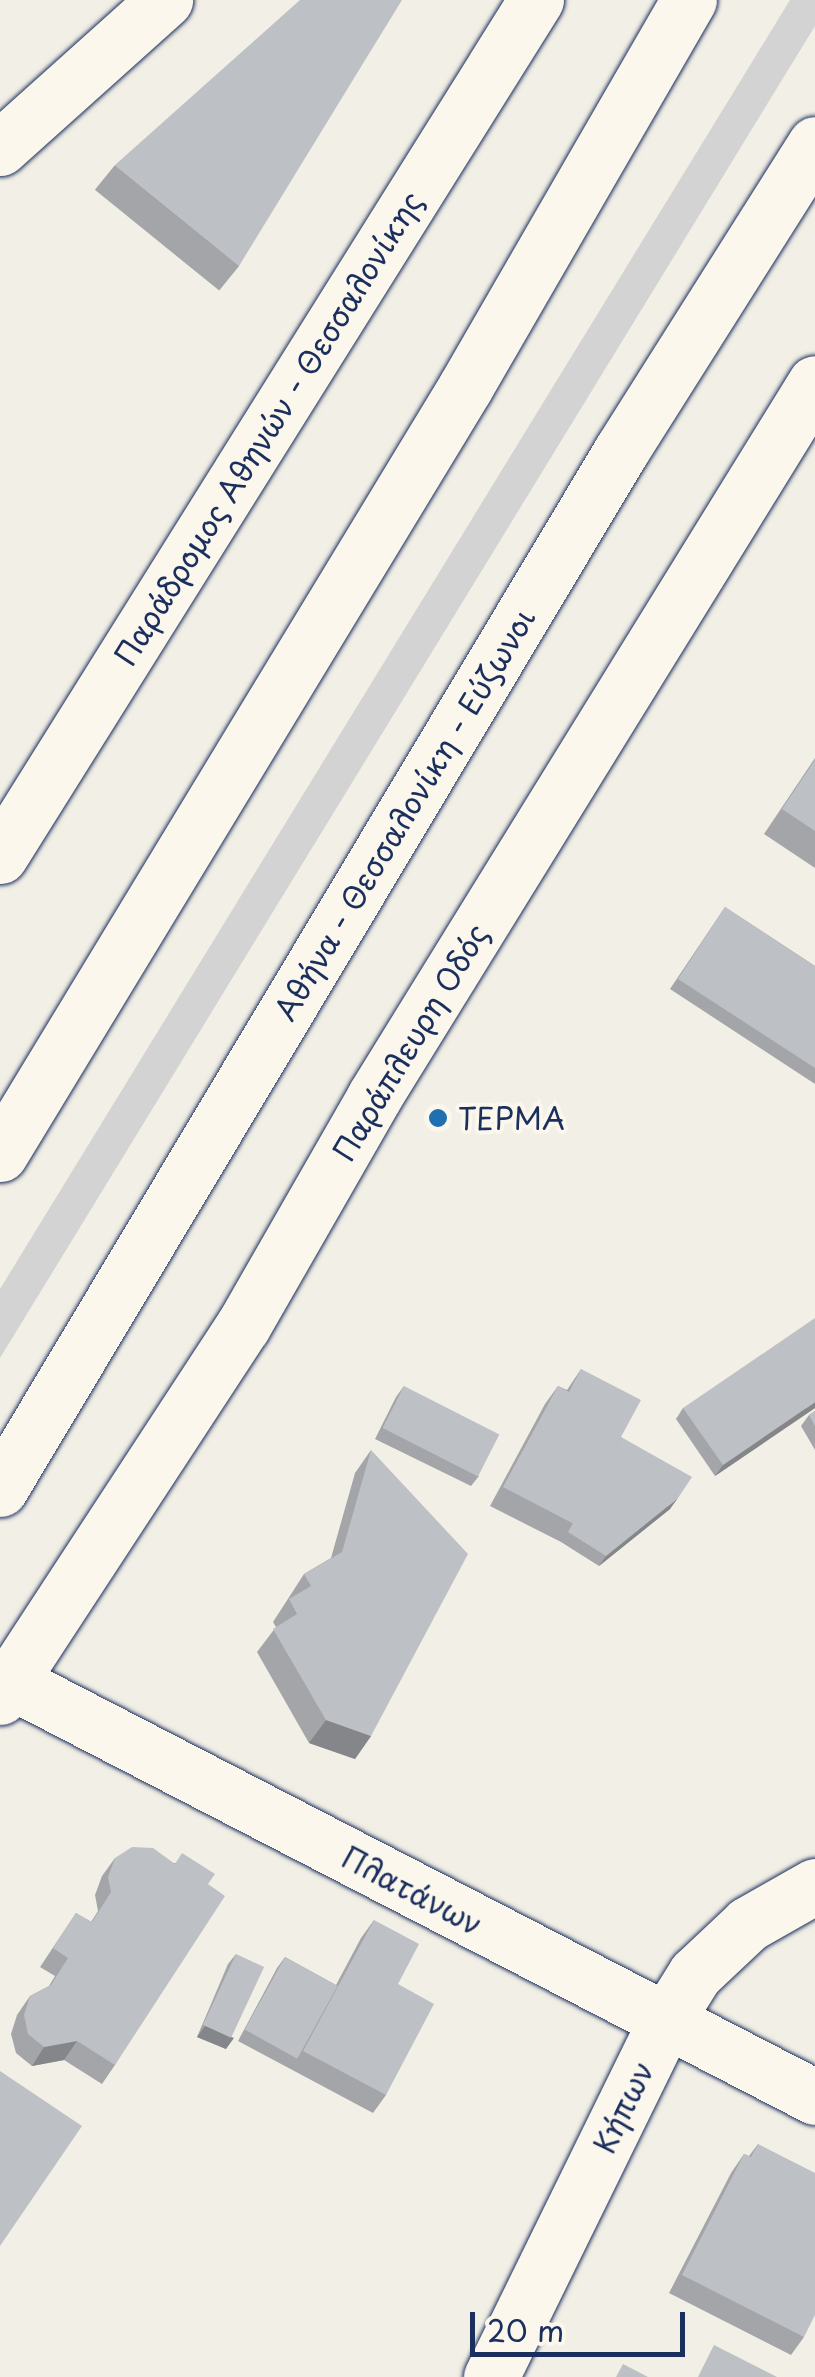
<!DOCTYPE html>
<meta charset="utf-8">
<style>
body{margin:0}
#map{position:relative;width:815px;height:2377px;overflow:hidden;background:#f2efe6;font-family:"Playpen Sans",sans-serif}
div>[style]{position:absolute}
.green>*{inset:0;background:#d2d3d2}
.roads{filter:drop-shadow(0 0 2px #1b2f5e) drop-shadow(0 0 2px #1b2f5e)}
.minor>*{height:55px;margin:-27.5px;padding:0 27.5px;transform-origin:27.5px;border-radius:27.5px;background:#fbf7ec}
.major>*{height:55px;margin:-27.5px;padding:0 27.5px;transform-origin:27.5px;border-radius:27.5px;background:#fbf7ec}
.highway>*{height:55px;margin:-27.5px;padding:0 27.5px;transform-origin:27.5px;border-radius:27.5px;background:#fbf7ec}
.wall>*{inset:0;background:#a3a5a9;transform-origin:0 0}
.shaded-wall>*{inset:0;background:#848689}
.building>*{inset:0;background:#bdc0c4;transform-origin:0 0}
.dots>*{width:28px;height:28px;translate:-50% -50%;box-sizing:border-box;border:5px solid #fbf7ec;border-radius:50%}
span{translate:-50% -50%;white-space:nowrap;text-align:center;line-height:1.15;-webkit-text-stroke:8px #fbf7ec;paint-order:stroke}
.street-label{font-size:30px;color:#1b2f5e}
.poi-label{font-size:30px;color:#1b2f5e}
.left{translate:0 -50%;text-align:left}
.scale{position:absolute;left:470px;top:2312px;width:215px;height:45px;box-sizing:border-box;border:5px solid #1b2f5e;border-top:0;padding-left:12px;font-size:30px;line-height:35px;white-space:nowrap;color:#1b2f5e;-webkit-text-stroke:8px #fbf7ec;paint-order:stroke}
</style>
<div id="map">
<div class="green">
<div style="clip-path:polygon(790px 0,815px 0,815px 26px,0 1358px,0 1289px)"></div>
</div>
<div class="roads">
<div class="minor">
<div style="left:0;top:148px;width:222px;rotate:-41.9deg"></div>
<div style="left:10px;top:1681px;width:906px;rotate:27.33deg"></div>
<div style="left:491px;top:2377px;width:395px;rotate:-63.9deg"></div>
<div style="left:665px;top:2022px;width:57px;rotate:-58deg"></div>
<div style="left:695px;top:1974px;width:73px;rotate:-43.3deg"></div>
<div style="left:748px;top:1924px;width:77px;rotate:-29.6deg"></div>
</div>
<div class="major">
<div style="left:0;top:856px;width:1010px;rotate:-57.95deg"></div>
<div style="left:0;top:1697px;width:443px;rotate:-56.8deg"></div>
<div style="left:243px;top:1326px;width:264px;rotate:-60.2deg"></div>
<div style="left:374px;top:1097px;width:839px;rotate:-58.3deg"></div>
</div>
<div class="highway">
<div style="left:0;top:1154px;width:898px;rotate:-58.75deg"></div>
<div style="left:466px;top:386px;width:446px;rotate:-60deg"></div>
<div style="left:0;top:1489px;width:1210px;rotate:-59.11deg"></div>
<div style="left:621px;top:451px;width:363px;rotate:-57.7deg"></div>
</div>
</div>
<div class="wall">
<div style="left:115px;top:165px;width:160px;height:32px;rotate:39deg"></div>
<div style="clip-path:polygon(815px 758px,815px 868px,764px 834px)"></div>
<div style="clip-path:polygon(725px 907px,815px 966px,815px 1084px,670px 989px)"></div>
<div style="clip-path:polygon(581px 1369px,621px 1437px,670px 1509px,599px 1566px,561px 1542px,490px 1506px,545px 1404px,558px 1386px,567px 1390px)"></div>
<div style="clip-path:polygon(404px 1386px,479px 1476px,471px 1486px,375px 1439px,396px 1397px)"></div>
<div style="clip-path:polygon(683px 1408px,815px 1408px,715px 1476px,676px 1419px)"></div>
<div style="clip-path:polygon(815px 1411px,815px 1450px,801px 1426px,809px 1415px)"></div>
<div style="clip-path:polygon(371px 1450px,371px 1736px,355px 1759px,309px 1743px,257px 1652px,276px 1627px,273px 1622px,304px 1574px,331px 1558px,355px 1473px)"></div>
<div style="clip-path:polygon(115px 1858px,175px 1863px,208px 1884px,115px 2065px,102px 2084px,64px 2060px,32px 2066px,16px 2053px,11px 2034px,17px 2015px,30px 1996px,49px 1986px,55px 1976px,40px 1967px,76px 1913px,91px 1922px,98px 1911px,95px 1895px,102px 1876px)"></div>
<div style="clip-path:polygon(374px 1920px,398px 1984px,386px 2095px,373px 2113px,238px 2041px,277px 1968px,285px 1957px,336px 1985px,361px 1938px)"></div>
<div style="clip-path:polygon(236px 1954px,226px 2049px,197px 2037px,228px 1964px)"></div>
<div style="clip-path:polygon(758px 2144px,804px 2337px,791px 2355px,669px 2293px,731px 2173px,744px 2154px,749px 2156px)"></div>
</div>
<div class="shaded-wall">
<div style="clip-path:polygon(815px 1402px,815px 1408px,715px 1476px,723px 1465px)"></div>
<div style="clip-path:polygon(678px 1498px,670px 1509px,599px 1566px,606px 1556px)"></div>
<div style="clip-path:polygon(326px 1720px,371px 1736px,355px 1759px,309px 1743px)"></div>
<div style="clip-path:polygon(205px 2026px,234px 2038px,226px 2049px,197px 2037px)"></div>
<div style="clip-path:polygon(77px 2041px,64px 2060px,32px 2066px,44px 2047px)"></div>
</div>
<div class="building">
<div style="clip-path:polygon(300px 0,402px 0,239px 266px,115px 165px)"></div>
<div style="clip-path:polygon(815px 760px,815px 831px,782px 809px)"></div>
<div style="clip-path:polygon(725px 907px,815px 966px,815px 1068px,678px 979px)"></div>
<div style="clip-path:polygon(815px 1318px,815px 1402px,723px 1465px,683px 1408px)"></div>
<div style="clip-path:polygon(581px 1369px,641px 1400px,574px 1524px,503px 1487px,558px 1386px,569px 1392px)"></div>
<div style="left:404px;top:1386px;width:107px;height:47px;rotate:27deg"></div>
<div style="clip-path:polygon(815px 1411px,815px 1426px,809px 1415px)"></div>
<div style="clip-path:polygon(621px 1437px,692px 1477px,678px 1498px,606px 1556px,568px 1532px)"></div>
<div style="clip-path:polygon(371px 1450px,468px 1554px,371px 1736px,326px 1720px,273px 1629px,297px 1614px,289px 1599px,311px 1586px,304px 1574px,342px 1552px)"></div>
<div style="clip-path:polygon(132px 1847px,153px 1848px,175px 1864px,182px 1853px,215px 1874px,208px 1884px,225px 1896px,115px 2065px,77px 2041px,44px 2047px,28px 2034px,24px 2015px,30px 1996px,51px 1985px,68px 1958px,53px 1948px,76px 1913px,92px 1922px,111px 1892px,108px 1877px,115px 1858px)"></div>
<div style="clip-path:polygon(374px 1920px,419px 1944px,398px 1984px,434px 2004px,386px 2095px,303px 2051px)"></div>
<div style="left:236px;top:1954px;width:31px;height:78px;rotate:25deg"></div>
<div style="left:285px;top:1957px;width:60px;height:83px;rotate:29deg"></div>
<div style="clip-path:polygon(0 2071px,82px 2126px,0 2246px)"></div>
<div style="clip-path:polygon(758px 2144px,815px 2173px,815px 2315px,804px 2337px,682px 2275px,744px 2154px,751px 2157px)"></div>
<div style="clip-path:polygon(714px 2345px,777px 2377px,698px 2377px)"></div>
<div style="clip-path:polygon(623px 2364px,648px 2377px,616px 2377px)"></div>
</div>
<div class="dots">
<div style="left:438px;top:1118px;background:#1f6fb2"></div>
</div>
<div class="street-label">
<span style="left:268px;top:428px;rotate:-58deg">Παράδρομος Αθηνών - Θεσσαλονίκης</span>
<span style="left:404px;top:814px;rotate:-59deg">Αθήνα - Θεσσαλονίκη - Εύζωνοι</span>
<span style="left:410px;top:1042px;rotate:-59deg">Παράπλευρη Οδός</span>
<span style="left:412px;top:1890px;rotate:28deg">Πλατάνων</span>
<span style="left:623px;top:2107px;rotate:-64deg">Κήπων</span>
</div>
<div class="poi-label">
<span class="left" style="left:458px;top:1118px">ΤΕΡΜΑ</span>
</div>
<div class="scale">20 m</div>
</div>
